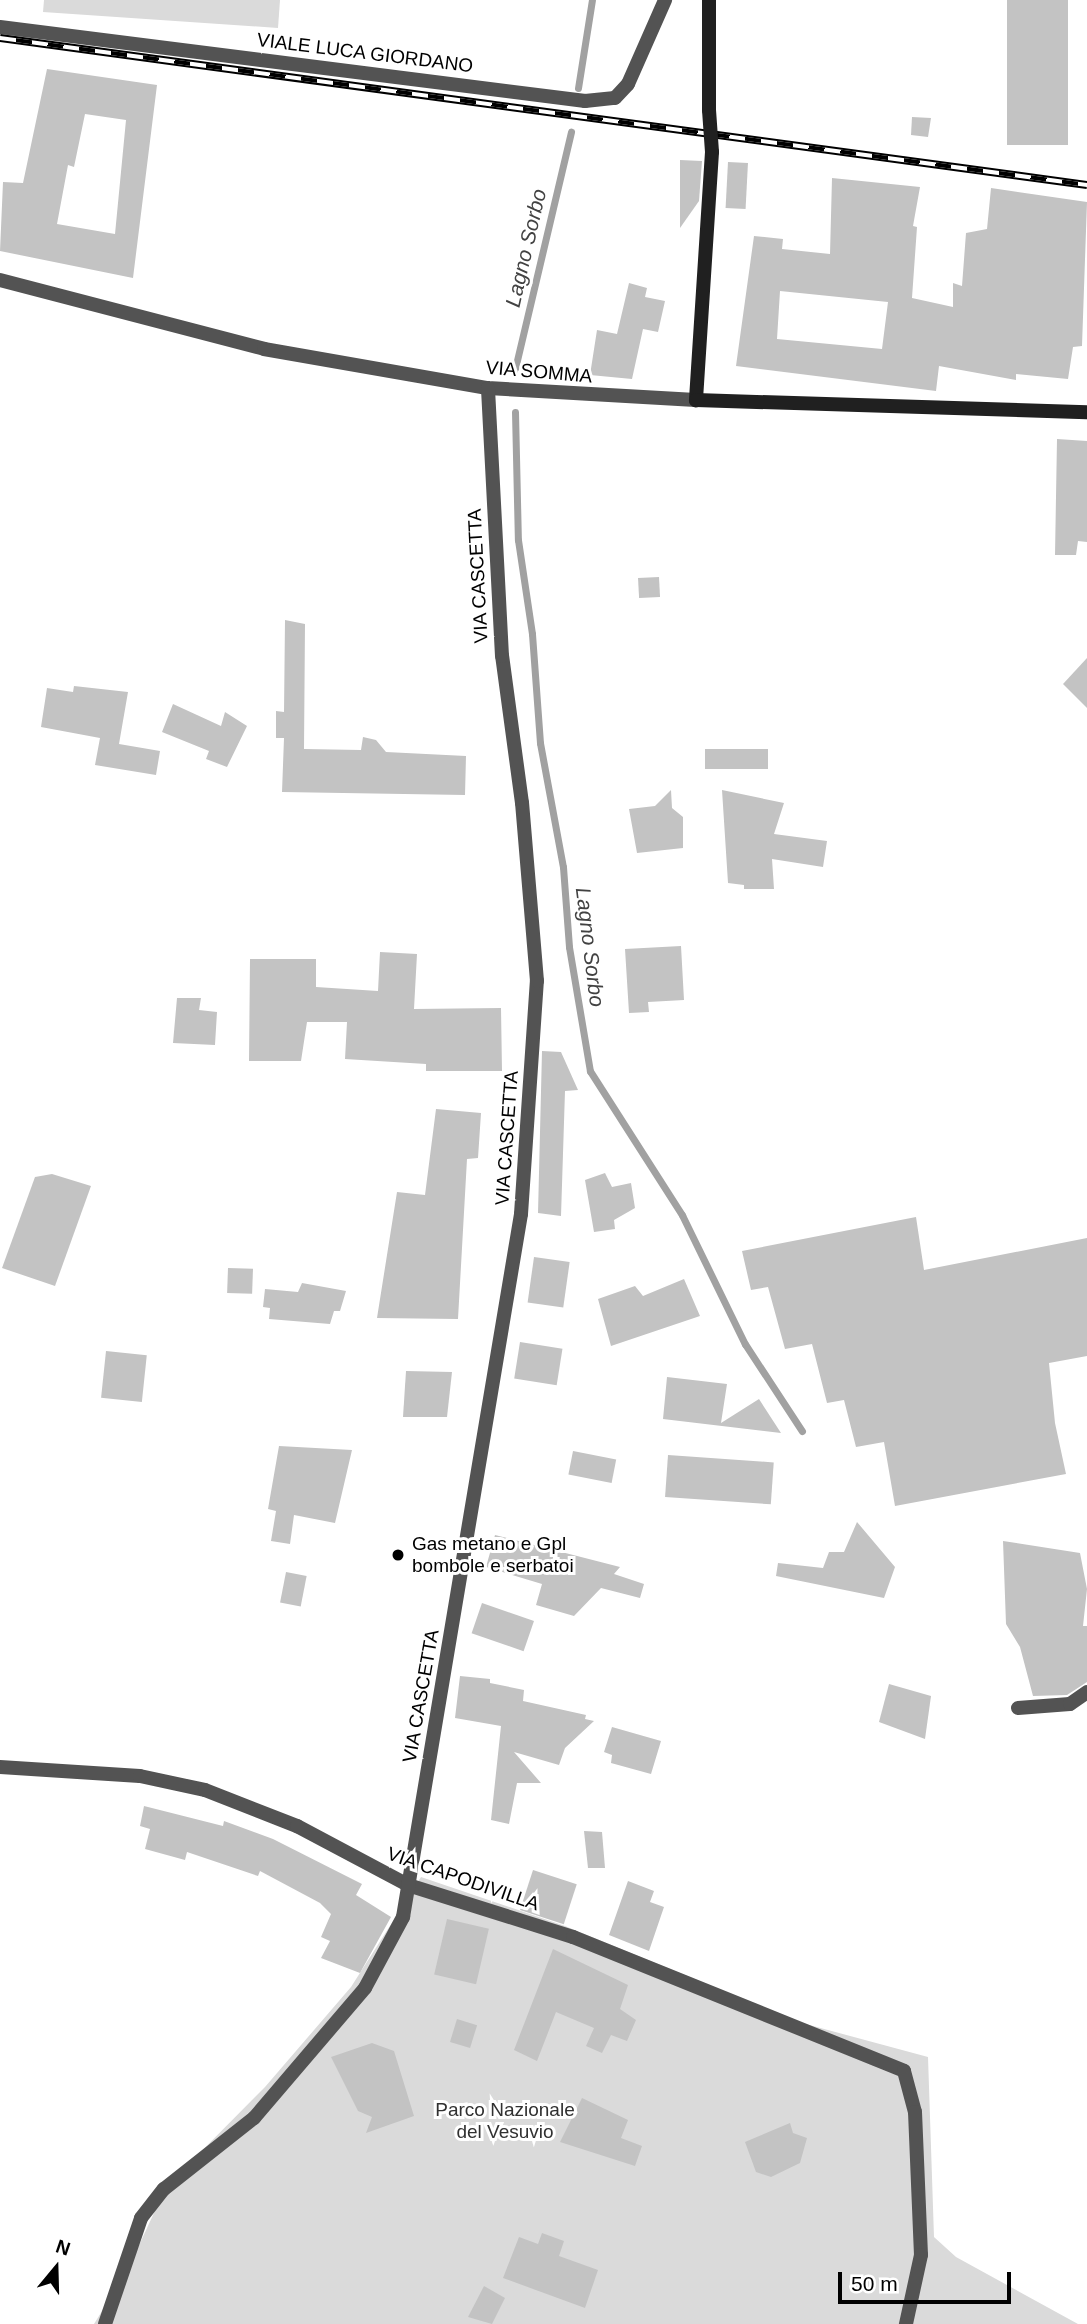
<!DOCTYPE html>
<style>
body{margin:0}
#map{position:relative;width:1087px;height:2324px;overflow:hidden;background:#fff;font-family:Arial,sans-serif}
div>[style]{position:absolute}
.green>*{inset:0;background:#dadada}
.stream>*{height:7px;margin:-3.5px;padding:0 3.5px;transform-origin:3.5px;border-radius:3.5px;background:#a1a1a1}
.building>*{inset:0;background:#c3c3c3;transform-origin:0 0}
.street>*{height:14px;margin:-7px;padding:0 7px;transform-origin:7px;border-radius:7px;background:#535353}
.secondary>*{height:14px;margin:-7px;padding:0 7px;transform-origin:7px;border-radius:7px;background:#202020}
.rail>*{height:8px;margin-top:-4px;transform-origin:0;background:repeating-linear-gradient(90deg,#fff 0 16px,#000 0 32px);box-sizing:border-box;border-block:2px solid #000}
.secondary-bridge>*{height:14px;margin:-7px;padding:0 7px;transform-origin:7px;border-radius:7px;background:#202020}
.dots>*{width:19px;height:19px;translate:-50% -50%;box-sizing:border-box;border:4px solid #fff;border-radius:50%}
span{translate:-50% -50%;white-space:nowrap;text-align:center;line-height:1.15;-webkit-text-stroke:6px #fff;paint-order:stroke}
.street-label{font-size:19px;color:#000}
.poi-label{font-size:19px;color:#000}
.left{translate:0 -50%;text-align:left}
.park-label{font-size:19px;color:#313131}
.water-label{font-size:21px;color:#424242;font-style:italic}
.north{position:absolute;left:21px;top:2233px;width:70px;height:70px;-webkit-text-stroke:5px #fff;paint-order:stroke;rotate:19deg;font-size:19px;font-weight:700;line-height:28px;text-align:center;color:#000}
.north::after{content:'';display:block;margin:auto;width:24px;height:32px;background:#000;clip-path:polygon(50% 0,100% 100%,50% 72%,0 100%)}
.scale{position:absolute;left:838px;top:2272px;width:173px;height:32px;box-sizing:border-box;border:4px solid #000;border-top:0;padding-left:9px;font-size:21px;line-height:24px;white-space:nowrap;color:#000;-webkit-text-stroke:5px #fff;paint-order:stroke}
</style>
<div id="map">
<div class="green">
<div style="clip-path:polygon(44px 0,280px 0,278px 28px,43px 12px)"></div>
<div style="clip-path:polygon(421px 1877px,565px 1926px,802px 2023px,928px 2057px,934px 2237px,956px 2257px,1078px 2324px,94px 2324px,128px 2269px,166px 2187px,265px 2087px,351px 1987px)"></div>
</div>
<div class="stream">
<div style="left:578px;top:88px;width:89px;rotate:-81deg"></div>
<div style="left:514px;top:373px;width:248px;rotate:-76.7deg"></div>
<div style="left:515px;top:412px;width:128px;rotate:88.7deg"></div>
<div style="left:518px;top:540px;width:95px;rotate:81.5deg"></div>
<div style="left:532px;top:634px;width:109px;rotate:85.8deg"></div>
<div style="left:540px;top:743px;width:126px;rotate:79.5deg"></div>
<div style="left:563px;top:867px;width:80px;rotate:85.7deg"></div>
<div style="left:569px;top:947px;width:126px;rotate:80.4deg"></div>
<div style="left:590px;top:1071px;width:171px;rotate:57.4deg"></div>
<div style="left:682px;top:1215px;width:144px;rotate:64deg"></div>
<div style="left:745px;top:1344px;width:104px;rotate:56.8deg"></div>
</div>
<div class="building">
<div style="left:1007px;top:0;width:61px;height:145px"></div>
<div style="clip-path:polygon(evenodd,47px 69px,157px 85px,133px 278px,0 251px,3px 182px,23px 183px,47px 69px,85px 114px,126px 120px,115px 234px,57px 224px,68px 165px,74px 167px,85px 114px)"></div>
<div style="clip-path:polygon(912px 117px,931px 118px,928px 137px,911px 135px)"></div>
<div style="clip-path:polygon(680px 160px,702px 161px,699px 201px,680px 228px)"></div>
<div style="left:728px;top:162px;width:20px;height:46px;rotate:3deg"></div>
<div style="clip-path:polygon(evenodd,832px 178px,920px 187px,913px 226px,917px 227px,912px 298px,953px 307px,953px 283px,962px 286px,966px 233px,987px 229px,991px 188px,1087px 202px,1082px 346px,1073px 347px,1068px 379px,1016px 374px,1016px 380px,939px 366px,936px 391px,736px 366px,754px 236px,783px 239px,782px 249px,830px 254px,832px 178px,780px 291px,888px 302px,882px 349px,777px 339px,780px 291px)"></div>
<div style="clip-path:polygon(629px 283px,647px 288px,645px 297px,665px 301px,658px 332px,643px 329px,632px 379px,590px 375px,597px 330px,617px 334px)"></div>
<div style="clip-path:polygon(1057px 439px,1087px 441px,1087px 542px,1078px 541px,1076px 555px,1055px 555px)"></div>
<div style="left:659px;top:577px;width:20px;height:21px;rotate:87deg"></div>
<div style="clip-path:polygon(285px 620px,305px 624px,304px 749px,361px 750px,363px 737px,376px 740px,386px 752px,466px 756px,465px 795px,282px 792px,284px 738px,276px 738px,276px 711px,284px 712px)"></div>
<div style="clip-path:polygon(1087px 658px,1087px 708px,1063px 684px)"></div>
<div style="clip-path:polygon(74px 686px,128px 692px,119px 744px,160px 751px,156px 775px,95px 765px,100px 738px,41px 727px,47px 688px,73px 692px)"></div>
<div style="clip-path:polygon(173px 704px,221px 726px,225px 712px,247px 726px,227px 767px,206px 759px,209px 751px,162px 732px)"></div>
<div style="left:768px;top:749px;width:20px;height:63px;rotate:90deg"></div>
<div style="clip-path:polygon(671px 790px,672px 808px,683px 817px,683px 848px,637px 853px,629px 809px,655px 806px)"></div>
<div style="clip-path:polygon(722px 790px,784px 803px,774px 834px,827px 841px,823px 867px,772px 859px,774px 889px,744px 889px,744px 885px,728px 883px)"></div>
<div style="clip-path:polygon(681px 946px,684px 1000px,648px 1002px,649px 1012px,629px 1013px,625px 949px)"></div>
<div style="clip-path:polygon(380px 952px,417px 954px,414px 1009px,501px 1008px,502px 1071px,426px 1071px,426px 1064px,345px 1059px,347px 1022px,307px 1022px,301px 1061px,249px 1061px,250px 959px,316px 959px,316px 987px,378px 991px)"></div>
<div style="clip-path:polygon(177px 998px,201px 998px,199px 1010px,217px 1012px,215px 1045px,173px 1043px)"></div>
<div style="clip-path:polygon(542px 1051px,561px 1052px,578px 1090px,565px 1091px,561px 1216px,538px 1213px)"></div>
<div style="clip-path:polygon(436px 1109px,481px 1113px,478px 1158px,467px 1159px,458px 1319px,377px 1318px,397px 1192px,425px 1195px)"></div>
<div style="clip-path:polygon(605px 1173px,612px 1187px,631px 1183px,635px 1208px,614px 1220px,615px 1229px,594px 1232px,585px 1180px)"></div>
<div style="clip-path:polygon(52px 1174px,91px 1186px,55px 1286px,2px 1268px,35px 1177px)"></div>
<div style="clip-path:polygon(916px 1217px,924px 1270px,1087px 1238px,1087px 1356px,1049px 1363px,1055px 1423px,1066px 1474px,895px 1506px,884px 1442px,856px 1447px,844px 1400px,827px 1403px,812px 1344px,785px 1349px,768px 1287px,751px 1290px,742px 1251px)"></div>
<div style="left:534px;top:1257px;width:36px;height:46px;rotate:8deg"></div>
<div style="left:228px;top:1268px;width:25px;height:25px;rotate:2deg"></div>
<div style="clip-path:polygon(684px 1279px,700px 1316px,611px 1346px,598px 1299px,635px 1286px,643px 1296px)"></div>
<div style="clip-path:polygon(302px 1283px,346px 1291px,340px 1311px,334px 1311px,330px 1324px,269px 1319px,270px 1308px,263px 1307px,265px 1289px,298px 1292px)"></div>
<div style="left:520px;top:1342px;width:43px;height:37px;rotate:9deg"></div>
<div style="left:106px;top:1351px;width:41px;height:47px;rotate:6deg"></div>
<div style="clip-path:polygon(406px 1371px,452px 1372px,447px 1417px,403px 1417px)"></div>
<div style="clip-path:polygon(667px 1377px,727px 1384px,721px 1423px,759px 1399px,781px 1433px,663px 1419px)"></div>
<div style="clip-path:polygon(279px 1446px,352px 1450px,335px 1523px,294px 1515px,290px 1544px,271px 1541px,276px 1511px,268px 1509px)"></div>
<div style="left:573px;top:1451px;width:44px;height:24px;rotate:11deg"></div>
<div style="left:668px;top:1455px;width:106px;height:42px;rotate:4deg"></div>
<div style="clip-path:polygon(857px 1522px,895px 1567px,884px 1598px,776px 1576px,778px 1563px,823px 1568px,829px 1552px,844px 1552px)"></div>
<div style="clip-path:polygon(495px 1535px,620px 1567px,614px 1574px,644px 1584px,640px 1598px,601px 1588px,574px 1616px,536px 1605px,542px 1584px,486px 1567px)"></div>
<div style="clip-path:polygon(1003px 1541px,1080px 1553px,1087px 1589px,1083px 1626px,1087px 1626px,1087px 1682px,1067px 1695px,1033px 1696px,1020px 1647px,1006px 1624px)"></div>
<div style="left:286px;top:1572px;width:21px;height:31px;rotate:11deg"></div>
<div style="left:482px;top:1603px;width:55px;height:32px;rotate:19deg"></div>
<div style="clip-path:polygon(460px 1676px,490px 1679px,490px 1683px,524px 1690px,523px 1701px,586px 1715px,585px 1719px,594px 1721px,565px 1748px,559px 1765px,514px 1752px,541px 1783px,517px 1783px,509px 1824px,491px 1820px,501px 1726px,455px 1718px)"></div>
<div style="clip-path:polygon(889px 1684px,931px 1696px,925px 1739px,879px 1722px)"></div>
<div style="clip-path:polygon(612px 1727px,661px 1741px,651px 1774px,611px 1763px,612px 1755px,604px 1752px)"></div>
<div style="clip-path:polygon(144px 1806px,223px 1826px,224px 1821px,273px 1839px,362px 1884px,356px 1895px,391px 1917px,360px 1973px,321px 1958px,330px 1941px,321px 1937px,331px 1914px,320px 1903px,260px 1871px,258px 1876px,187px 1852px,185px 1860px,145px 1849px,150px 1829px,140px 1826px)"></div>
<div style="clip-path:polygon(584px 1831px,602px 1832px,605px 1868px,588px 1868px)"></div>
<div style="left:533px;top:1870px;width:46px;height:42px;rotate:18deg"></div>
<div style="clip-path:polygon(628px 1881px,654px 1891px,650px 1902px,664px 1907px,649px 1951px,609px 1935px)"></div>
<div style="left:447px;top:1919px;width:43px;height:57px;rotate:13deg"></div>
<div style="clip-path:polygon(553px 1949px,628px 1985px,620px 2009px,636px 2020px,627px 2041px,611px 2035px,602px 2053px,586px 2046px,594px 2028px,556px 2012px,537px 2061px,514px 2050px)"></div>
<div style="left:457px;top:2019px;width:21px;height:24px;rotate:17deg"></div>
<div style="clip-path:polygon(372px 2043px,394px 2051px,414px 2116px,366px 2133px,372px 2117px,358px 2111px,331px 2057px)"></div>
<div style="clip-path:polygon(582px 2098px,628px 2120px,621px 2138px,642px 2146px,635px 2166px,560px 2142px)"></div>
<div style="clip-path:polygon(790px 2123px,793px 2133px,807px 2138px,800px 2163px,771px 2177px,756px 2172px,745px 2142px)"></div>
<div style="clip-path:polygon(542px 2233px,564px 2241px,559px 2256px,598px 2270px,585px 2308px,503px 2278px,519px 2237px,538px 2244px)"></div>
<div style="clip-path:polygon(484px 2286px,505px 2298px,492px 2324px,468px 2317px)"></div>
</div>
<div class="street">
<div style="left:0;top:27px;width:590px;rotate:7.21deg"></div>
<div style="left:585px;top:101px;width:30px;rotate:-6deg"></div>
<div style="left:615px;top:98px;width:19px;rotate:-47deg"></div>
<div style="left:628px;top:84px;width:92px;rotate:-66.2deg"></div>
<div style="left:0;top:280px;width:273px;rotate:14.6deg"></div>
<div style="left:264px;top:349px;width:227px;rotate:9.9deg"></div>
<div style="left:488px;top:388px;width:208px;rotate:3.3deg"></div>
<div style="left:1018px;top:1708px;width:52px;rotate:-4.4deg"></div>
<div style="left:1070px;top:1704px;width:21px;rotate:-35deg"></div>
<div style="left:0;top:1767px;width:140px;rotate:3.7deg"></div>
<div style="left:140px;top:1776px;width:66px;rotate:12.2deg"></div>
<div style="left:205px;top:1790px;width:99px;rotate:21.4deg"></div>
<div style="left:297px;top:1826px;width:126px;rotate:28deg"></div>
<div style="left:408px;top:1885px;width:173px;rotate:17.5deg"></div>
<div style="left:573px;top:1937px;width:357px;rotate:22deg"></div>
<div style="left:904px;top:2071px;width:42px;rotate:75deg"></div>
<div style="left:915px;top:2112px;width:143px;rotate:87.6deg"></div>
<div style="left:921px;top:2255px;width:71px;rotate:102.3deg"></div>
<div style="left:105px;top:2324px;width:112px;rotate:-71.2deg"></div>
<div style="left:141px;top:2218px;width:37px;rotate:-52deg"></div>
<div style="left:164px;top:2189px;width:115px;rotate:-38.3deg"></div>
<div style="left:254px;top:2118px;width:171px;rotate:-49.5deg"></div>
<div style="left:365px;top:1988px;width:81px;rotate:-61.8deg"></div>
<div style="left:403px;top:1917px;width:713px;rotate:-80.47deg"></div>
<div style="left:521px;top:1214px;width:234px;rotate:-86.1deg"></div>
<div style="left:537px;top:981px;width:179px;rotate:-94.8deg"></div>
<div style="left:522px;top:803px;width:148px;rotate:-97.7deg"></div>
<div style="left:502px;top:656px;width:268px;rotate:-93deg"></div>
</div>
<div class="secondary">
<div style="left:709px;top:0;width:110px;rotate:90deg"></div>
<div style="left:712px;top:152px;width:249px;rotate:93.7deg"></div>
<div style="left:696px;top:400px;width:391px;rotate:1.8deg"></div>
</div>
<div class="rail">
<div style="left:0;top:38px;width:1097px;rotate:7.7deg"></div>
</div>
<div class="secondary-bridge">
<div style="left:709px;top:110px;width:42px;rotate:85.9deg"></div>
</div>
<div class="dots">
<div style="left:398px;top:1555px;background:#000"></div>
</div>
<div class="street-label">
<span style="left:365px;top:53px;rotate:7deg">VIALE LUCA GIORDANO</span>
<span style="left:539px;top:372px;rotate:5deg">VIA SOMMA</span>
<span style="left:478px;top:576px;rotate:-93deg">VIA CASCETTA</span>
<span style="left:507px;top:1138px;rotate:-86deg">VIA CASCETTA</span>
<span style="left:421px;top:1696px;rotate:-80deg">VIA CASCETTA</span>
<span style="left:463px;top:1879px;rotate:19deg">VIA CAPODIVILLA</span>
</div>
<div class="poi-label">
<span class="left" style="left:412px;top:1555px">Gas metano e Gpl<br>bombole e serbatoi</span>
</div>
<div class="park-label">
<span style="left:505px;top:2121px">Parco Nazionale<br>del Vesuvio</span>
</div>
<div class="water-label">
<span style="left:526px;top:248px;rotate:-77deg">Lagno Sorbo</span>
<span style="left:590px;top:947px;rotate:83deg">Lagno Sorbo</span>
</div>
<div class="north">N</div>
<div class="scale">50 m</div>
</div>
